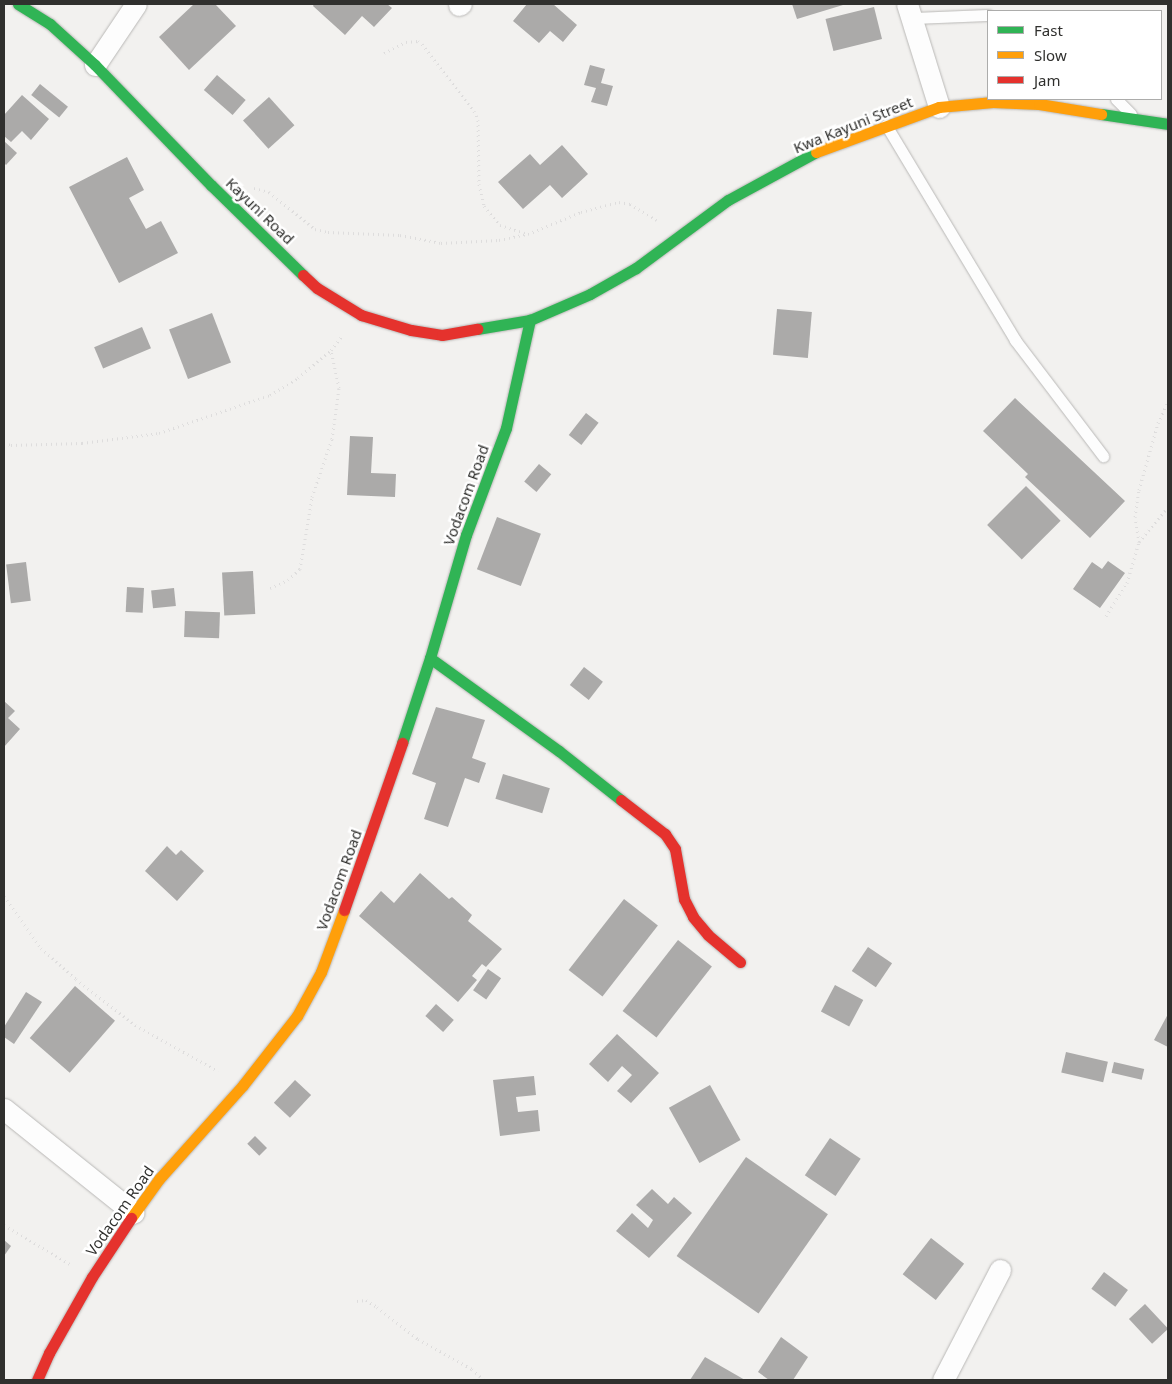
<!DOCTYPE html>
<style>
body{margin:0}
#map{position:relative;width:1172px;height:1384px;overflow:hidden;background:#f2f1ef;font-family:"Noto Sans",sans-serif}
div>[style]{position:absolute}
.building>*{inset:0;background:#abaaa9;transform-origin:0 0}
.path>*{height:3px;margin-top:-1.5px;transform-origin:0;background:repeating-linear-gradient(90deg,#dedddd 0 1px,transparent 0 5px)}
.roads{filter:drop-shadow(0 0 1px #b9b8b6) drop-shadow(0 0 1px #b9b8b6)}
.lane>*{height:11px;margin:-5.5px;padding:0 5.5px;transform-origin:5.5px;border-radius:5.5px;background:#fdfdfd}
.street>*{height:21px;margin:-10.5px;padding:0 10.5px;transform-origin:10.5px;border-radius:10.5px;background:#fdfdfd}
.fast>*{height:11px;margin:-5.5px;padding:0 5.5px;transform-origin:5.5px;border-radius:5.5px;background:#30b455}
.slow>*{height:11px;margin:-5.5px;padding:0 5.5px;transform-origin:5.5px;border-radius:5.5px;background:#ff9f0a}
.jam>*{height:11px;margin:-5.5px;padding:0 5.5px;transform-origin:5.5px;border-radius:5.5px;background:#e5322d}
span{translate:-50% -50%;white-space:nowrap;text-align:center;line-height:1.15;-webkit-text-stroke:5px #fff;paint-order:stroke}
.street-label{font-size:15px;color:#30302e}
.frame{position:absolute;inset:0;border:5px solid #30302e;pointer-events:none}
.legend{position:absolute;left:987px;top:10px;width:175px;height:90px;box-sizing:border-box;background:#fff;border:1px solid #acacab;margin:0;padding:6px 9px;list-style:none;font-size:15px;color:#30302e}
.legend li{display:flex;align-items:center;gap:10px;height:25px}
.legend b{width:25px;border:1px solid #acacab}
</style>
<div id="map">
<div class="building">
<div style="clip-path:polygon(194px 4px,215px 4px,236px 26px,189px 70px,159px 37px)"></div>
<div style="clip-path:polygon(314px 4px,387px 4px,392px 8px,374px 27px,362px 16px,345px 35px,313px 6px)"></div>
<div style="clip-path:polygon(527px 4px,553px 4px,577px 25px,563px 42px,550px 31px,539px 43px,513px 21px)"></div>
<div style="clip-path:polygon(792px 4px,842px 4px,843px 5px,797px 19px)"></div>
<div style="left:874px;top:7px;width:33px;height:50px;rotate:76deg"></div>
<div style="clip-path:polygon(590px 65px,605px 69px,601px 83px,613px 86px,607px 106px,591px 102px,596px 88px,584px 85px)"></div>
<div style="left:217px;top:75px;width:38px;height:20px;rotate:41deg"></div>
<div style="left:40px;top:84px;width:36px;height:14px;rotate:39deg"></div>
<div style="clip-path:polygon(22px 95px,49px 119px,31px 140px,22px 131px,11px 142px,4px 136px,4px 115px)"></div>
<div style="left:269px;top:97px;width:38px;height:35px;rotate:48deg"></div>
<div style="clip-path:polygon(4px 141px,17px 153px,6px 165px,4px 163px)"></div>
<div style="clip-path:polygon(562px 145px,588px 174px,562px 198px,550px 185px,523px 209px,498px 182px,530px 154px,540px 165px)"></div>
<div style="clip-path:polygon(127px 157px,144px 190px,129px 198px,146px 229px,161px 221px,178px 253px,119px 283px,69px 187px)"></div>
<div style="left:777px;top:309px;width:35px;height:46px;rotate:5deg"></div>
<div style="left:212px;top:313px;width:53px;height:46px;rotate:69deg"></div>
<div style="left:142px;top:327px;width:23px;height:52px;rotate:67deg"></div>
<div style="clip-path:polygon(1015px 398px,1125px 501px,1090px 538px,1025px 477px,1028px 474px,983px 431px)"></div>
<div style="left:586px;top:413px;width:16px;height:28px;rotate:38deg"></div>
<div style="clip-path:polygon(350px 436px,373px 437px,371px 473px,396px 474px,395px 497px,347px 495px)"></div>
<div style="left:539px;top:464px;width:16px;height:23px;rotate:40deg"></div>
<div style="left:1026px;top:486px;width:49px;height:55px;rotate:45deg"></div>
<div style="left:497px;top:517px;width:47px;height:56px;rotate:21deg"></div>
<div style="clip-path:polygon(1108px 561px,1125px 573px,1100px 608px,1073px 589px,1092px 562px,1102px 569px)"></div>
<div style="left:26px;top:562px;width:39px;height:20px;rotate:83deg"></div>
<div style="left:253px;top:571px;width:43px;height:31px;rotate:87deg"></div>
<div style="left:127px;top:587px;width:17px;height:25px;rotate:3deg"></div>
<div style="left:174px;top:588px;width:18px;height:23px;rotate:84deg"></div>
<div style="left:185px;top:611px;width:35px;height:26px;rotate:2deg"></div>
<div style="left:584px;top:667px;width:24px;height:23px;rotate:38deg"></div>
<div style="clip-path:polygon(4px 701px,15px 711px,8px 718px,20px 729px,4px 747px)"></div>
<div style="clip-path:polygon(436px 707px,485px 720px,472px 758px,486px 763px,479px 783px,465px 778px,448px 827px,424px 819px,436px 783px,412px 774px)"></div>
<div style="left:503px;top:774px;width:49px;height:26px;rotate:17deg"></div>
<div style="clip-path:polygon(167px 846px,176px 855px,181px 850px,204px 871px,177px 901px,145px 871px)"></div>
<div style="clip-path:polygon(420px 873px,449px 899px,452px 897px,472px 915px,468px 921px,502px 949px,486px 967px,482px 964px,472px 976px,477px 980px,458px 1002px,359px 916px,381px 891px,394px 903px)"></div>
<div style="left:624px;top:899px;width:43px;height:90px;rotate:38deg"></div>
<div style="left:678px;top:940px;width:43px;height:90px;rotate:38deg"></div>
<div style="left:868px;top:947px;width:29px;height:29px;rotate:34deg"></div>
<div style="left:488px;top:969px;width:16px;height:26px;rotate:35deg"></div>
<div style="left:835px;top:985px;width:32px;height:30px;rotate:28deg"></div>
<div style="left:75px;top:986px;width:53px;height:69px;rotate:41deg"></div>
<div style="clip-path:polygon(26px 992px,42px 1002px,14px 1044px,4px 1037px,4px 1027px)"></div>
<div style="left:436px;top:1004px;width:24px;height:16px;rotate:42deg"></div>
<div style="clip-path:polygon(1168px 1014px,1168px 1047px,1154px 1040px)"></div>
<div style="clip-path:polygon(617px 1034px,659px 1073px,631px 1103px,617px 1091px,632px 1075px,622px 1066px,608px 1082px,589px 1064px)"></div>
<div style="left:1066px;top:1052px;width:43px;height:21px;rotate:13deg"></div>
<div style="left:1114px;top:1062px;width:31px;height:11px;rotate:13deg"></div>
<div style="clip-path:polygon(534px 1076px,536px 1095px,516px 1097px,518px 1112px,538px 1110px,540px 1131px,500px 1136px,493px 1080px)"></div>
<div style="left:295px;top:1080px;width:22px;height:31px;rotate:43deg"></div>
<div style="left:710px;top:1085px;width:63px;height:47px;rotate:61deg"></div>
<div style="left:255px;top:1136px;width:17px;height:11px;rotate:45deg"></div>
<div style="left:830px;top:1138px;width:37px;height:45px;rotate:34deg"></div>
<div style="left:746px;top:1157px;width:100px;height:121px;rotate:35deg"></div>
<div style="clip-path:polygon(652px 1189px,668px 1204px,674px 1197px,692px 1213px,649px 1258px,616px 1231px,632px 1213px,648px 1228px,653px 1220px,636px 1205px)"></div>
<div style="left:931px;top:1238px;width:42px;height:46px;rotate:38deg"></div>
<div style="clip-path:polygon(4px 1240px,11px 1246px,4px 1256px)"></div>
<div style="left:1104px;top:1272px;width:30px;height:21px;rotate:37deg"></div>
<div style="left:1145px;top:1304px;width:34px;height:22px;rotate:47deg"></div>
<div style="clip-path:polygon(781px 1337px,808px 1357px,793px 1380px,769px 1380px,758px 1372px)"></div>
<div style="clip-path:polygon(705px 1357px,745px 1380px,690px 1380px)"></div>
</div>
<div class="path">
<div style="left:384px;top:53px;width:25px;rotate:-27deg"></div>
<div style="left:406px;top:42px;width:12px;rotate:-5deg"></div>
<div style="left:418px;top:41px;width:5px;rotate:37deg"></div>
<div style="left:422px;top:44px;width:85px;rotate:52.2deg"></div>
<div style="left:474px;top:111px;width:10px;rotate:66deg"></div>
<div style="left:478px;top:120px;width:64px;rotate:89.1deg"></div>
<div style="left:479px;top:184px;width:23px;rotate:77deg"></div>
<div style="left:484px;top:206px;width:25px;rotate:50deg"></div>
<div style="left:500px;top:225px;width:28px;rotate:18deg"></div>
<div style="left:254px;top:188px;width:16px;rotate:15deg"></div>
<div style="left:269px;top:192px;width:59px;rotate:38.8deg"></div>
<div style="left:315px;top:229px;width:13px;rotate:13deg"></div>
<div style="left:328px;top:232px;width:72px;rotate:2.4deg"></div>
<div style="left:400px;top:235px;width:42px;rotate:11deg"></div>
<div style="left:441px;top:243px;width:58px;rotate:-3deg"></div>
<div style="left:499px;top:240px;width:30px;rotate:-12deg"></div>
<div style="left:528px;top:234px;width:57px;rotate:-22.5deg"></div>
<div style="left:581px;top:212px;width:39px;rotate:-15deg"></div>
<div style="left:619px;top:202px;width:11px;rotate:10deg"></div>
<div style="left:630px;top:204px;width:31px;rotate:31deg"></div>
<div style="left:4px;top:443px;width:7px;rotate:16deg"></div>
<div style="left:11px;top:445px;width:71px;rotate:-1.6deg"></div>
<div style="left:82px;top:443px;width:78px;rotate:-7.4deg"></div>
<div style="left:159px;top:433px;width:117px;rotate:-18.9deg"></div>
<div style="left:270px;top:395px;width:33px;rotate:-31deg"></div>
<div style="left:298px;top:378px;width:43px;rotate:-40.3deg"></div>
<div style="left:331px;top:350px;width:18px;rotate:-52deg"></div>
<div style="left:1139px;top:542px;width:25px;rotate:-99deg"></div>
<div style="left:1135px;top:517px;width:27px;rotate:-82deg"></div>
<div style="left:1139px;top:490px;width:70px;rotate:-74.2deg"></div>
<div style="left:1158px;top:423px;width:23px;rotate:-65deg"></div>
<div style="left:270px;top:588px;width:20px;rotate:-24deg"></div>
<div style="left:288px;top:580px;width:16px;rotate:-43deg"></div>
<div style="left:300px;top:569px;width:73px;rotate:-80.5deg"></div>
<div style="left:312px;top:497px;width:61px;rotate:-71deg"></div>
<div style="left:332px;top:439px;width:51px;rotate:-82.2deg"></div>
<div style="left:339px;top:388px;width:39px;rotate:-102deg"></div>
<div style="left:1106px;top:616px;width:39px;rotate:-58deg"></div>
<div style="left:1127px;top:583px;width:43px;rotate:-73.7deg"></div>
<div style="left:1139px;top:542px;width:45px;rotate:-50.4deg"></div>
<div style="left:4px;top:896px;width:64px;rotate:54.6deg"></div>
<div style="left:41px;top:948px;width:47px;rotate:41.5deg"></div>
<div style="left:76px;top:979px;width:75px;rotate:37.9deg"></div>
<div style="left:135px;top:1025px;width:95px;rotate:29deg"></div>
<div style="left:4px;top:1225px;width:77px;rotate:30.6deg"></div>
<div style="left:357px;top:1301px;width:9px;rotate:-6deg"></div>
<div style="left:366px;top:1300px;width:13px;rotate:32deg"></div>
<div style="left:377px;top:1307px;width:52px;rotate:38deg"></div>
<div style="left:418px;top:1339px;width:62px;rotate:29.1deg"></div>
<div style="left:472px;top:1369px;width:16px;rotate:43deg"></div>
</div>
<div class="roads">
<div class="lane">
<div style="left:913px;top:18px;width:75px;rotate:-2.3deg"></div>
<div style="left:1116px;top:99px;width:21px;rotate:45deg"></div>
<div style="left:886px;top:125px;width:251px;rotate:59deg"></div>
<div style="left:1015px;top:340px;width:146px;rotate:52.8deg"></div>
</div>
<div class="street">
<div style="left:907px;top:4px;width:108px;rotate:72.7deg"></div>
<div style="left:459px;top:5px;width:2px;rotate:-27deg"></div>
<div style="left:95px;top:65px;width:73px;rotate:-56.1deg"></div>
<div style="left:4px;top:1109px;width:166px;rotate:38.7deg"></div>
<div style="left:943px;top:1380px;width:124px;rotate:-62.6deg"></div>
</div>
<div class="fast">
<div style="left:18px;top:4px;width:38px;rotate:32deg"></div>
<div style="left:50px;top:24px;width:61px;rotate:42.3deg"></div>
<div style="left:95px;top:65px;width:167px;rotate:46deg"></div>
<div style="left:211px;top:185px;width:129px;rotate:44.4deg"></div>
<div style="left:1101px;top:114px;width:68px;rotate:8.5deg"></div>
<div style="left:477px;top:329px;width:54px;rotate:-9.6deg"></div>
<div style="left:530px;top:320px;width:65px;rotate:-23.4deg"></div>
<div style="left:590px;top:294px;width:53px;rotate:-29.5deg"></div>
<div style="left:636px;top:268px;width:114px;rotate:-36.5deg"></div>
<div style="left:728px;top:200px;width:100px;rotate:-28.6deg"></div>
<div style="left:430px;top:658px;width:159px;rotate:35.8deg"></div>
<div style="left:559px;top:751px;width:79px;rotate:38.3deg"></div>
<div style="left:402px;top:743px;width:89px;rotate:-71.8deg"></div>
<div style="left:430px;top:658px;width:128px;rotate:-73.7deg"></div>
<div style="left:466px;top:535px;width:114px;rotate:-69.5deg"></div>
<div style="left:506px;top:428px;width:111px;rotate:-77.5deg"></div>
</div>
<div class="slow">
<div style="left:816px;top:152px;width:131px;rotate:-20.1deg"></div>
<div style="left:939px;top:107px;width:54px;rotate:-5.3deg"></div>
<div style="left:993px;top:102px;width:46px;rotate:2.5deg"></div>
<div style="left:1039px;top:104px;width:63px;rotate:9.2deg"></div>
<div style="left:131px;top:1218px;width:48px;rotate:-54.3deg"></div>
<div style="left:159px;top:1179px;width:126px;rotate:-48.2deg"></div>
<div style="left:243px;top:1085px;width:88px;rotate:-52deg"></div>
<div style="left:297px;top:1016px;width:50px;rotate:-61.4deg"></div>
<div style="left:321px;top:972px;width:66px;rotate:-69.6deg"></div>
</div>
<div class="jam">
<div style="left:303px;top:275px;width:19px;rotate:43deg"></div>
<div style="left:317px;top:288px;width:52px;rotate:31.5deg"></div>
<div style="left:361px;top:315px;width:52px;rotate:16.7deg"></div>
<div style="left:411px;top:330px;width:31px;rotate:9deg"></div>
<div style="left:442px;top:335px;width:36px;rotate:-10deg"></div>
<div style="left:621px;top:800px;width:56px;rotate:37.7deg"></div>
<div style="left:665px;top:834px;width:18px;rotate:56deg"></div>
<div style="left:675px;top:849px;width:51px;rotate:79.8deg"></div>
<div style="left:684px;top:899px;width:20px;rotate:63deg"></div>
<div style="left:693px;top:917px;width:23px;rotate:50deg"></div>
<div style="left:708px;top:935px;width:42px;rotate:40.2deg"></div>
<div style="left:344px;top:910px;width:177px;rotate:-70.8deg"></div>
<div style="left:37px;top:1380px;width:30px;rotate:-66deg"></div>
<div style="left:49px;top:1353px;width:87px;rotate:-60.5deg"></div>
<div style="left:92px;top:1277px;width:71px;rotate:-56.5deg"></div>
</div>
</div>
<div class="street-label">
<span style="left:853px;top:125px;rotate:-22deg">Kwa Kayuni Street</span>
<span style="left:260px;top:211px;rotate:44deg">Kayuni Road</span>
<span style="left:466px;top:495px;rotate:-70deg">Vodacom Road</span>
<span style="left:339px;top:880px;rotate:-70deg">Vodacom Road</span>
<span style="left:120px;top:1211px;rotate:-55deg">Vodacom Road</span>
</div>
<div class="frame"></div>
<ul class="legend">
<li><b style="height:6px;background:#30b455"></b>Fast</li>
<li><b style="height:6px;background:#ff9f0a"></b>Slow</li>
<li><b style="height:6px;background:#e5322d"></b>Jam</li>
</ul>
</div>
